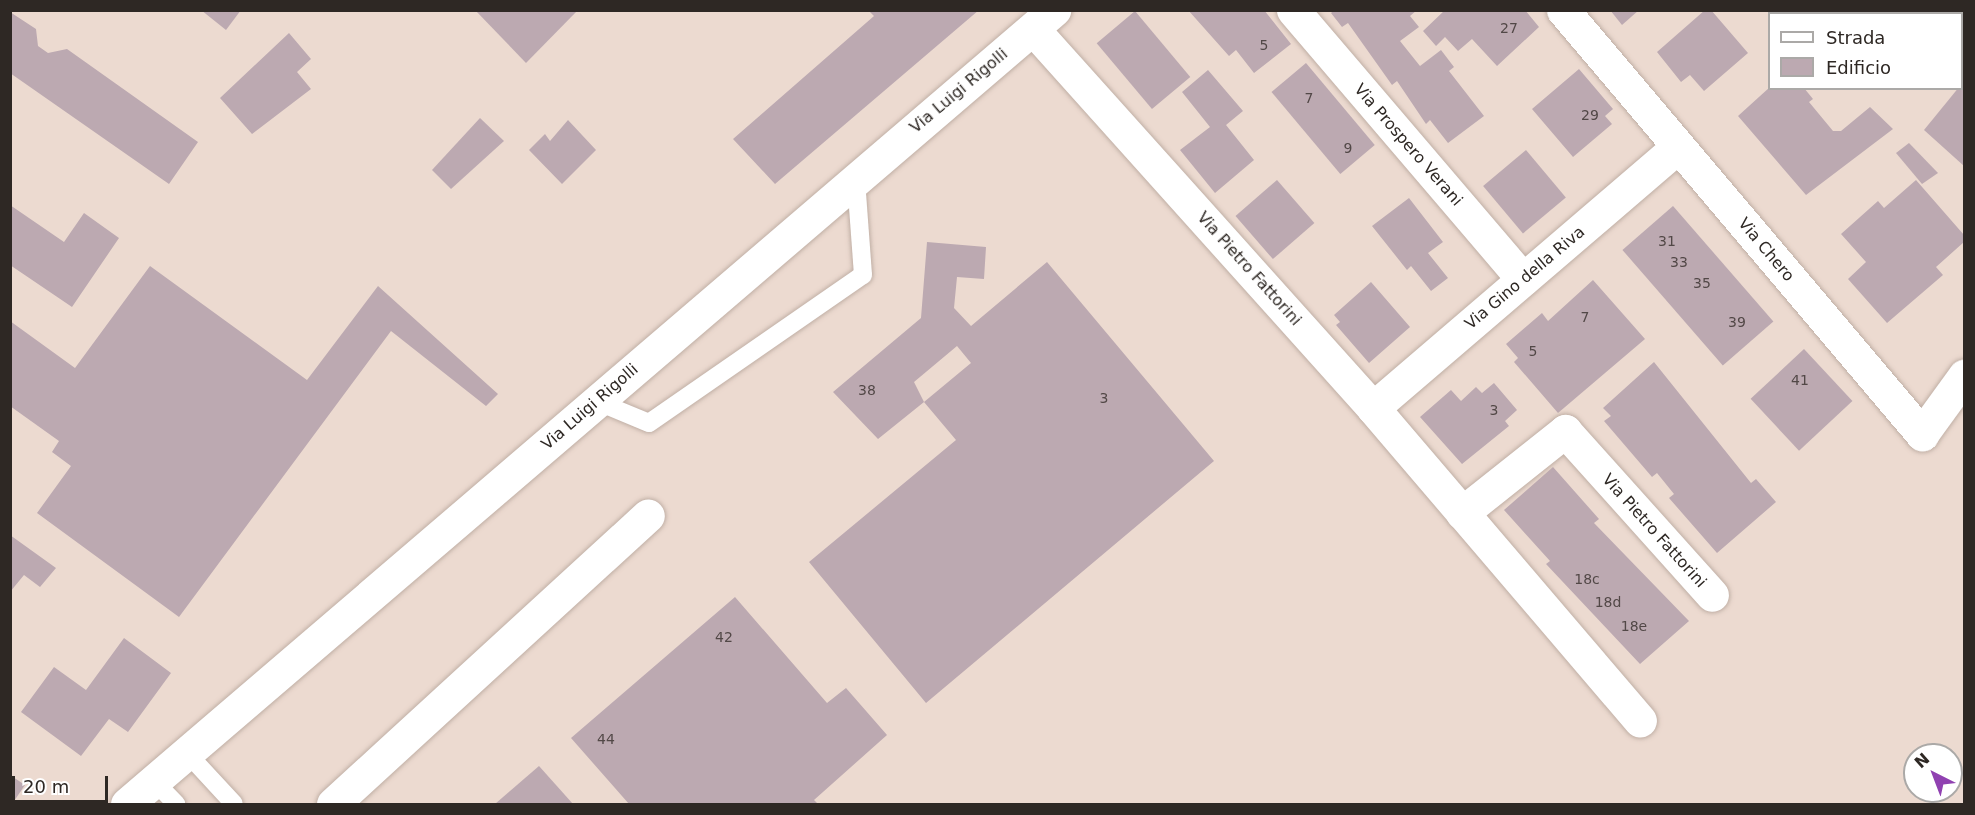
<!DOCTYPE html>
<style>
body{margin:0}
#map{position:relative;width:1975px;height:815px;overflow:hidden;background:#ecdad0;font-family:"DejaVu Sans",sans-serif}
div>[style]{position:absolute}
.building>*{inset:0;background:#bca9b1;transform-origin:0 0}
.roads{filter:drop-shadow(0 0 2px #c0afa5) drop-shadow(0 0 2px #c0afa5)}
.service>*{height:18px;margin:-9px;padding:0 9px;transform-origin:9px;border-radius:9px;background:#fff}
.minor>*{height:33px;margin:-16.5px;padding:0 16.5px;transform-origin:16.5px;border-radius:16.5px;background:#fff}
.secondary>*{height:33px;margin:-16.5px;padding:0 16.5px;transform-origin:16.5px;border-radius:16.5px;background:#fff}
span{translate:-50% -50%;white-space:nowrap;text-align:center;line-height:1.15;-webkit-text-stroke:4.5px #fff;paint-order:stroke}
.number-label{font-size:14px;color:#524847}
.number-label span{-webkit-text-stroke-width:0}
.street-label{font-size:16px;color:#2e2824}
.frame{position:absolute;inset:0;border:12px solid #2e2824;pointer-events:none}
.legend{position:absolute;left:1768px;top:12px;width:195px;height:78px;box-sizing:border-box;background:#fff;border:2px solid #aba9a7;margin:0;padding:8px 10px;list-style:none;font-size:18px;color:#2e2824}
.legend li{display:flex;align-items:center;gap:12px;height:30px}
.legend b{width:30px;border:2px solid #aba9a7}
.north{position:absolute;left:1903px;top:743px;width:60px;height:60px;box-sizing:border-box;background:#fff;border:2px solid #aba9a7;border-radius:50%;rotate:318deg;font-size:16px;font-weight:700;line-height:24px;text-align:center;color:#2e2824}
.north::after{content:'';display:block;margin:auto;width:21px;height:27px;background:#9041b1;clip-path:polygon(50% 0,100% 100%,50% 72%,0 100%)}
.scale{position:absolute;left:12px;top:776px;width:96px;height:27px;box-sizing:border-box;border:3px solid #2e2824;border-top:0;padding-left:8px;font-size:18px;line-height:21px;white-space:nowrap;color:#2e2824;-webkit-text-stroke:4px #fff;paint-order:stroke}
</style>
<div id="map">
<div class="building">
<div style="clip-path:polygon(201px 10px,241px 10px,226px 30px)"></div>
<div style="clip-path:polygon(475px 10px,578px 10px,526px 63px)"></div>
<div style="clip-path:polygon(868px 10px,979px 10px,775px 184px,733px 139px,874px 16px)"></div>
<div style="clip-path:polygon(1188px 10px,1264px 10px,1291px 44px,1254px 73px,1236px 50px,1229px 56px)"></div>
<div style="clip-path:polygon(1334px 10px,1417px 10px,1410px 16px,1419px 27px,1400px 41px,1420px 66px,1441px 50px,1454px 67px,1449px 71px,1484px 116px,1448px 143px,1430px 120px,1426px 124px,1397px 81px,1392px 85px,1348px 23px,1342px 27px,1331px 13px)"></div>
<div style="clip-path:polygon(1445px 10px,1525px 10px,1539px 27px,1497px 66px,1472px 39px,1458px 51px,1445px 37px,1436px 46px,1423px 31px)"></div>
<div style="clip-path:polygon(1610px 10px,1639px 10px,1622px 25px)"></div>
<div style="clip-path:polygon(1705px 10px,1711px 10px,1748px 53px,1704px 91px,1690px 75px,1681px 82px,1657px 52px)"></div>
<div style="clip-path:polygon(1797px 10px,1837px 10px,1834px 14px)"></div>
<div style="left:1135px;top:11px;width:86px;height:50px;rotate:50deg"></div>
<div style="clip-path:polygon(10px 12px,36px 29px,38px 46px,48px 53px,67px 49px,198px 142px,169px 184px,10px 73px)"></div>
<div style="clip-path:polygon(289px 33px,311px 59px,297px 72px,311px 89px,252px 134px,220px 98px)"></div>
<div style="left:1306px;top:63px;width:107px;height:45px;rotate:50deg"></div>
<div style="clip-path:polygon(1579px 69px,1613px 109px,1605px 116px,1612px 124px,1573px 157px,1532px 109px)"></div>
<div style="clip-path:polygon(1208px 70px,1243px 111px,1226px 125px,1254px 160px,1215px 193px,1180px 150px,1210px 127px,1182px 92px)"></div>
<div style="clip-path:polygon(1964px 81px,1964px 166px,1924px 130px)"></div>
<div style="clip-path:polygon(1770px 87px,1804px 88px,1813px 99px,1809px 102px,1833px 131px,1841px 131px,1870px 107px,1893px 129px,1806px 195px,1738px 116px)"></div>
<div style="clip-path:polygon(480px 118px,504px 141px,451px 189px,432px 170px)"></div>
<div style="clip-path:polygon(568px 120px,596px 150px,562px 184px,529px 150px,545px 134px,550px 141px)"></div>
<div style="clip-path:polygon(1909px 143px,1938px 173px,1922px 184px,1896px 153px)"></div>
<div style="left:1526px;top:150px;width:62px;height:56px;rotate:50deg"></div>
<div style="left:1277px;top:180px;width:57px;height:55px;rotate:49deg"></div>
<div style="clip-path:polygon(1916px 180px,1964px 235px,1964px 242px,1936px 267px,1943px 275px,1887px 323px,1848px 279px,1866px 262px,1841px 234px,1878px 201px,1884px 208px)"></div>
<div style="clip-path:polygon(1409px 198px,1443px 242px,1428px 253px,1448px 278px,1431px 291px,1411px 266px,1407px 270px,1372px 226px)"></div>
<div style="clip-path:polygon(10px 205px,64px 242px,84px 213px,119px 238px,72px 307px,10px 265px)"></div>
<div style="left:1673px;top:206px;width:153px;height:67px;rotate:49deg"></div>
<div style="clip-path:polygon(evenodd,927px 242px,986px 247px,984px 279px,957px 277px,954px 308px,971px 326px,1047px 262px,1214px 461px,926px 703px,809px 562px,956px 440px,924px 402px,878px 439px,833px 392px,921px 318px,927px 242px,957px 346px,971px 363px,924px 402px,914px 382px,957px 346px)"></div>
<div style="clip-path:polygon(150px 266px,307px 380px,378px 286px,498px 394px,486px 406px,391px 331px,179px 617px,37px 513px,71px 466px,52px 452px,59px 441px,10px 406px,10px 321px,75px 368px)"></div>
<div style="clip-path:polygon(1593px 280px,1645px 339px,1558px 413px,1514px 362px,1518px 358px,1506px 344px,1542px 313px,1548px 321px)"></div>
<div style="clip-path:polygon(1371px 282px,1410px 327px,1369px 363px,1336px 325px,1340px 322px,1334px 315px)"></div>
<div style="left:1804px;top:349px;width:71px;height:73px;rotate:47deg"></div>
<div style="clip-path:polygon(1654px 362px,1751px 483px,1756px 479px,1776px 502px,1717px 553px,1669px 498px,1674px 494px,1657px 473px,1652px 477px,1604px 421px,1611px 416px,1603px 408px)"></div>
<div style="clip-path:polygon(1494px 383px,1517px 410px,1505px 421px,1509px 426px,1462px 464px,1420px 417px,1451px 390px,1461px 401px,1476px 387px,1482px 393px)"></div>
<div style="clip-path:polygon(1553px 467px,1599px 519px,1594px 523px,1689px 621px,1640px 664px,1546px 564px,1550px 561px,1504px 510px)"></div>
<div style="clip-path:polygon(10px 535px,56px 568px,40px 587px,24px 575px,10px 592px)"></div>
<div style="clip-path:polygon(735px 597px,827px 703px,846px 688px,887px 735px,814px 800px,818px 804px,629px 804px,571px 738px)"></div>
<div style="clip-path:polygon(124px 638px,171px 673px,128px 732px,109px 719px,81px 756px,21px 712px,54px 667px,86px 690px)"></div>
<div style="clip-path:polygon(539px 766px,573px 804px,495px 804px)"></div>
<div style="clip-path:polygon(10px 775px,25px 785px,12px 804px,10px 804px)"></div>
</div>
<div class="roads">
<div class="service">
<div style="left:596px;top:401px;width:57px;rotate:22.5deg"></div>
<div style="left:649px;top:423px;width:260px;rotate:-34.7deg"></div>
<div style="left:863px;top:275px;width:96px;rotate:-94.2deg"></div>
<div style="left:187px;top:753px;width:69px;rotate:47.3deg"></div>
<div style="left:154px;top:781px;width:32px;rotate:46deg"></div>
</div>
<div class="minor">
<div style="left:1293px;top:10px;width:354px;rotate:49.5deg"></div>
<div style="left:1563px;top:10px;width:556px;rotate:49.75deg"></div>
<div style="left:1922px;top:434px;width:72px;rotate:-54.1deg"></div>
<div style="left:1033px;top:29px;width:509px;rotate:48.1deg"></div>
<div style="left:1373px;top:408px;width:411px;rotate:49.5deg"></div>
<div style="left:1373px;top:408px;width:401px;rotate:-40.6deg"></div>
<div style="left:1462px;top:513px;width:132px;rotate:-38.5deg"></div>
<div style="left:1565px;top:431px;width:220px;rotate:48.1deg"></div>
<div style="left:333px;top:804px;width:427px;rotate:-42.5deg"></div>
</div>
<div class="secondary">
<div style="left:127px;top:804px;width:1221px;rotate:-40.58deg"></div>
</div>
</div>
<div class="number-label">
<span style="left:1509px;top:28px">27</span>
<span style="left:1264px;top:45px">5</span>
<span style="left:1309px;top:98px">7</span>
<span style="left:1590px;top:115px">29</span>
<span style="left:1348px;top:148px">9</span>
<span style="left:1667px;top:241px">31</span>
<span style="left:1679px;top:262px">33</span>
<span style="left:1702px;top:283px">35</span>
<span style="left:1585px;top:317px">7</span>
<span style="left:1737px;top:322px">39</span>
<span style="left:1533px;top:351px">5</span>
<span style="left:1800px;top:380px">41</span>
<span style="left:867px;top:390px">38</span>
<span style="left:1104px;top:398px">3</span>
<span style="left:1494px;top:410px">3</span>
<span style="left:1587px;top:579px">18c</span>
<span style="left:1608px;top:602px">18d</span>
<span style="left:1634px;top:626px">18e</span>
<span style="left:724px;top:637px">42</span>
<span style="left:606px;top:739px">44</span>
</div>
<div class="street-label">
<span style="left:959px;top:91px;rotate:-40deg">Via Luigi Rigolli</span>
<span style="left:1408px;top:145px;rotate:49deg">Via Prospero Verani</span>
<span style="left:1766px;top:250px;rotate:50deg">Via Chero</span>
<span style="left:1249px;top:269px;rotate:48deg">Via Pietro Fattorini</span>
<span style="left:1525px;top:278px;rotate:-40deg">Via Gino della Riva</span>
<span style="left:590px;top:407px;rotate:-41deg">Via Luigi Rigolli</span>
<span style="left:1654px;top:531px;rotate:48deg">Via Pietro Fattorini</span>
</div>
<div class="frame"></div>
<ul class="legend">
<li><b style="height:8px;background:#fff"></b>Strada</li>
<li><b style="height:16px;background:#bca9b1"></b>Edificio</li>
</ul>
<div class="north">N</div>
<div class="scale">20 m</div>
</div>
